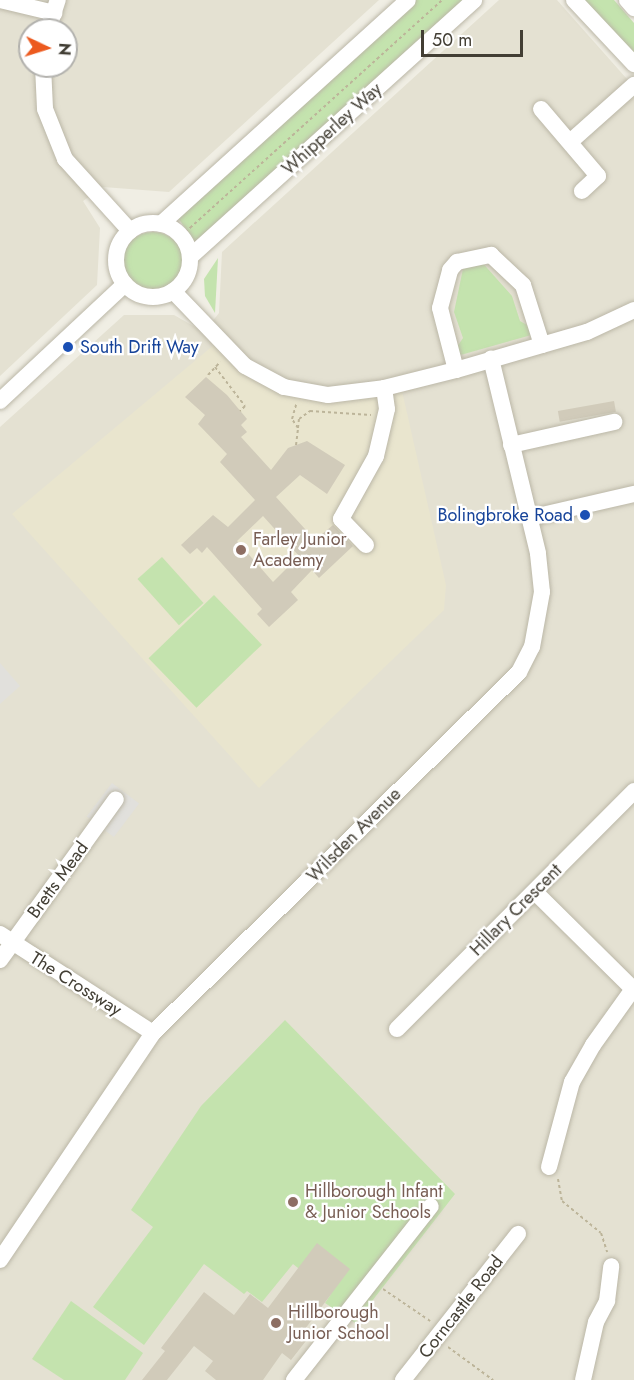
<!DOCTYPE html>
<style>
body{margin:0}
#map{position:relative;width:634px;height:1380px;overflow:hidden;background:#f0eee4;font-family:Jost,sans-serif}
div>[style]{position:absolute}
.residential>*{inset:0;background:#e4e1d2}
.education>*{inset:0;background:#e9e5ce}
.green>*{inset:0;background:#c4e3ae;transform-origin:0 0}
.round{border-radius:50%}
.parking>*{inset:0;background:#e1e0dc;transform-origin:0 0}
.building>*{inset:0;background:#d1cbba;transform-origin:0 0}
.path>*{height:2px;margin-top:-1px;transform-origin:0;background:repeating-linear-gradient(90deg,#bcb499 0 3px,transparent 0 6px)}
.roads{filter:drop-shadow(0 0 2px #bbb7a7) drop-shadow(0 0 2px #bbb7a7)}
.minor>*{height:16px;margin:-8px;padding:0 8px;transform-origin:8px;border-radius:8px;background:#fff}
.minor>.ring{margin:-8px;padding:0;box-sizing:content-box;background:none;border:16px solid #fff;border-radius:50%}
.dots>*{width:16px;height:16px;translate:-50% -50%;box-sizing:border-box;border:3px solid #fff;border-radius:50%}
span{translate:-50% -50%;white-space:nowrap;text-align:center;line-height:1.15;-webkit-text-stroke:4.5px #fff;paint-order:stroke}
.street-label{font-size:18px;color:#423e34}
.transit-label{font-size:18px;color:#164399}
.left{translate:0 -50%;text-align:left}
.right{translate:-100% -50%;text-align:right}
.education-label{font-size:18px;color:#785e54}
.north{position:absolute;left:18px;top:18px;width:60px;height:60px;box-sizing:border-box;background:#fff;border:2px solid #b3b2ae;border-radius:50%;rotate:94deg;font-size:16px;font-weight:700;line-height:24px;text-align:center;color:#423e34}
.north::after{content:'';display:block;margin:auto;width:21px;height:27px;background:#ec5a1f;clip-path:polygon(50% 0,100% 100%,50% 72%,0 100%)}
.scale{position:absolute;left:421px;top:30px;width:102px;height:27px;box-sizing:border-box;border:3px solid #423e34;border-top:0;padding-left:8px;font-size:18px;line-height:21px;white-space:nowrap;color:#423e34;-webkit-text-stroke:4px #fff;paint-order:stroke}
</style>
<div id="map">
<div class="residential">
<div style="clip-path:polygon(evenodd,0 0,379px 0,169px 192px,103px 187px,83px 201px,100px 228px,97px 285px,0 376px,0 0,30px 30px,66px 30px,66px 66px,30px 66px,30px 30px)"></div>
<div style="clip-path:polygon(499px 0,557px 0,634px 87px,634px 1380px,0 1380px,0 427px,124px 315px,174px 315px,204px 332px,219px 313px,222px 252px)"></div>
</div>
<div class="education">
<div style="clip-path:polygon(215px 344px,271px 389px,402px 391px,446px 585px,444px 610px,259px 788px,12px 514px)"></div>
</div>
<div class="green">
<div style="clip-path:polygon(415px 0,469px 0,199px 243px,194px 241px,178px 218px)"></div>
<div style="clip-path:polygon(581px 0,614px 0,634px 23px,634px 59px)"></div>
<div class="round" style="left:122px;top:232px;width:62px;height:62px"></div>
<div style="clip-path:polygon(218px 258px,215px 313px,205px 296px,204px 279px)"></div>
<div style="clip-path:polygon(480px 260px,512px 296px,520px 321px,534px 329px,535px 334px,457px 356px,455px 350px,463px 338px,454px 312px,464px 264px)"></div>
<div style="left:162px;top:557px;width:62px;height:33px;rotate:48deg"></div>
<div style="left:214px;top:595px;width:69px;height:91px;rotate:46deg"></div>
<div style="clip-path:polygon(285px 1020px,455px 1194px,355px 1323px,325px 1303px,331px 1294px,293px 1264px,262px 1302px,247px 1291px,244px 1294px,204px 1264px,144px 1345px,93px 1307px,153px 1227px,131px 1210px,201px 1106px)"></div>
<div style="clip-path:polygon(71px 1301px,143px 1353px,125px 1380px,64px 1380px,32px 1359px)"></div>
</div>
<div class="parking">
<div style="clip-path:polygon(0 663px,20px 686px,0 704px)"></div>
<div style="left:112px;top:783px;width:34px;height:42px;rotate:37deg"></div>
</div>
<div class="building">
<div style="clip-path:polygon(evenodd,206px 377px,227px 395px,247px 419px,241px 425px,247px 432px,241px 437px,271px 470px,288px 448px,307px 441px,345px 465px,327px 494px,300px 475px,276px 497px,315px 540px,333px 525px,353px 546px,319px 578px,312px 570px,291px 592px,298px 600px,269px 627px,257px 614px,262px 609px,207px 547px,202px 553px,197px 548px,190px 554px,181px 545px,213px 515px,228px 527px,255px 500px,220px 462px,227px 454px,198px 424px,205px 415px,185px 397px,206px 377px,263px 516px,299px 556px,273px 582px,237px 541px,263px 516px)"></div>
<div style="left:614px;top:401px;width:11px;height:57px;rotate:80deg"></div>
<div style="clip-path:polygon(317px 1243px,350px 1269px,302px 1333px,309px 1337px,291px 1360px,282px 1353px,263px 1380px,216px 1380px,205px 1371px,213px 1361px,194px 1346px,167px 1380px,142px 1380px,165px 1351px,161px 1348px,204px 1292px,234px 1315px,250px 1294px,268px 1308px)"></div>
</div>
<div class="path">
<div style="left:181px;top:236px;width:352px;rotate:-42.1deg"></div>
<div style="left:215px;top:367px;width:49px;rotate:52.4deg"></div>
<div style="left:245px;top:406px;width:7px;rotate:135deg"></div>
<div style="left:208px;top:375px;width:18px;rotate:-47deg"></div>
<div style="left:298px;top:428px;width:9px;rotate:-84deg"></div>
<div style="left:299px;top:419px;width:14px;rotate:-36deg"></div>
<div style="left:310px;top:411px;width:61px;rotate:3.8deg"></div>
<div style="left:296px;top:445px;width:17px;rotate:-83deg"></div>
<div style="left:298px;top:428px;width:11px;rotate:-124deg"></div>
<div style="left:292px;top:419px;width:15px;rotate:-74deg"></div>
<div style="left:558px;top:1179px;width:22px;rotate:80deg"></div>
<div style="left:562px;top:1201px;width:50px;rotate:39.4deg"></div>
<div style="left:601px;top:1233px;width:20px;rotate:72deg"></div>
<div style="left:383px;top:1289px;width:57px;rotate:34.2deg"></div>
<div style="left:448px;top:1347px;width:56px;rotate:36.3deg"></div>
</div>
<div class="roads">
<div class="minor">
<div style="left:0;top:0;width:56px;rotate:13.5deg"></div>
<div style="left:574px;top:0;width:88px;rotate:46.8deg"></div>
<div style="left:627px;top:0;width:11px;rotate:49deg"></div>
<div style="left:48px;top:30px;width:32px;rotate:-72deg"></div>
<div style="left:43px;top:66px;width:43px;rotate:87.3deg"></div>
<div style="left:45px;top:109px;width:54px;rotate:68.2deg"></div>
<div style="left:65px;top:159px;width:97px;rotate:47.9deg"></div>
<div style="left:541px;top:109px;width:88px;rotate:49.6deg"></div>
<div style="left:598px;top:176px;width:22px;rotate:137deg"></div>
<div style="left:570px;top:142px;width:86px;rotate:-41.7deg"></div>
<div class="ring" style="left:116px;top:223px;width:58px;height:58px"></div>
<div style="left:161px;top:224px;width:333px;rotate:-42.2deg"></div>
<div style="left:190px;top:257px;width:383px;rotate:-42.1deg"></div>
<div style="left:173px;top:291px;width:104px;rotate:46.2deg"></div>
<div style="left:245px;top:366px;width:44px;rotate:28.3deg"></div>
<div style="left:284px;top:387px;width:45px;rotate:10.3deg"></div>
<div style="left:328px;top:395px;width:56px;rotate:-7.1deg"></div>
<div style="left:384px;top:388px;width:74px;rotate:-14deg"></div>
<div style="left:456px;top:370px;width:136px;rotate:-16.2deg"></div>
<div style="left:587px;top:332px;width:52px;rotate:-25.1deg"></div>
<div style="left:456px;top:370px;width:64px;rotate:-104.5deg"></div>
<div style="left:440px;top:308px;width:39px;rotate:-75deg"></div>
<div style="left:450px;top:270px;width:11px;rotate:-49deg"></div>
<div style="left:457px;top:262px;width:35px;rotate:-12deg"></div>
<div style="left:491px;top:255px;width:44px;rotate:43.2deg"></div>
<div style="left:523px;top:285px;width:63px;rotate:72.4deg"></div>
<div style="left:0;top:401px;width:171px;rotate:-43.1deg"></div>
<div style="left:511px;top:445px;width:106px;rotate:-12.6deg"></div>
<div style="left:529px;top:518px;width:108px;rotate:-12.9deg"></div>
<div style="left:366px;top:545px;width:36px;rotate:-134deg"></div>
<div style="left:341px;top:519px;width:72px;rotate:-60.9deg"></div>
<div style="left:376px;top:456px;width:48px;rotate:-76.8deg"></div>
<div style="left:387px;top:409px;width:21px;rotate:-98deg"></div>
<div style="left:535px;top:892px;width:139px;rotate:44.7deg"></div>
<div style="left:0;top:934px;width:182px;rotate:32.9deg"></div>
<div style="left:0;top:960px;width:198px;rotate:-54.2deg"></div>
<div style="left:397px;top:1029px;width:336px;rotate:-45.1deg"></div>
<div style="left:549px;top:1167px;width:88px;rotate:-74.9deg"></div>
<div style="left:572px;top:1082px;width:43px;rotate:-60.4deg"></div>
<div style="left:593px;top:1045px;width:69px;rotate:-54.5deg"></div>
<div style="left:0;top:1260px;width:274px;rotate:-56deg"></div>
<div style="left:153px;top:1033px;width:514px;rotate:-44.61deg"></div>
<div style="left:519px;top:672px;width:28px;rotate:-63deg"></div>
<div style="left:532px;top:647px;width:56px;rotate:-79.7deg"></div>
<div style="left:542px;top:592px;width:39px;rotate:-96deg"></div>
<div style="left:538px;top:553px;width:200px;rotate:-103.6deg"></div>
<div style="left:294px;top:1380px;width:221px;rotate:-51.8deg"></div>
<div style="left:403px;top:1380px;width:186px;rotate:-51.8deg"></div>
<div style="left:583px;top:1380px;width:59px;rotate:-77.4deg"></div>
<div style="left:596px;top:1322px;width:24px;rotate:-62deg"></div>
<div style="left:607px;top:1301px;width:35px;rotate:-83deg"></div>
</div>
</div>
<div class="dots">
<div style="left:68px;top:347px;background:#1a4fb4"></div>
<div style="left:585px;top:515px;background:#1a4fb4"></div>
<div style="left:241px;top:550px;background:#8d6e63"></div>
<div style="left:293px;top:1202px;background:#8d6e63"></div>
<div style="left:276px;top:1323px;background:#8d6e63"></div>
</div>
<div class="street-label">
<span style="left:332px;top:129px;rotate:-42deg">Whipperley Way</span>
<span style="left:354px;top:835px;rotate:-45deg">Wilsden Avenue</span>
<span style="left:58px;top:880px;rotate:-54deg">Bretts Mead</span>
<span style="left:516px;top:910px;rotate:-45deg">Hillary Crescent</span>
<span style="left:76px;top:984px;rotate:32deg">The Crossway</span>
<span style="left:461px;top:1307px;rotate:-52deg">Corncastle Road</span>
</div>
<div class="transit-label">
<span class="left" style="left:80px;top:347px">South Drift Way</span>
<span class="right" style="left:573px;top:515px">Bolingbroke Road</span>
</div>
<div class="education-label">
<span class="left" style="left:253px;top:550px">Farley Junior<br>Academy</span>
<span class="left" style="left:305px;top:1202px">Hillborough Infant<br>&amp; Junior Schools</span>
<span class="left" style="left:288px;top:1323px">Hillborough<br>Junior School</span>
</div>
<div class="north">N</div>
<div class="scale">50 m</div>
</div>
